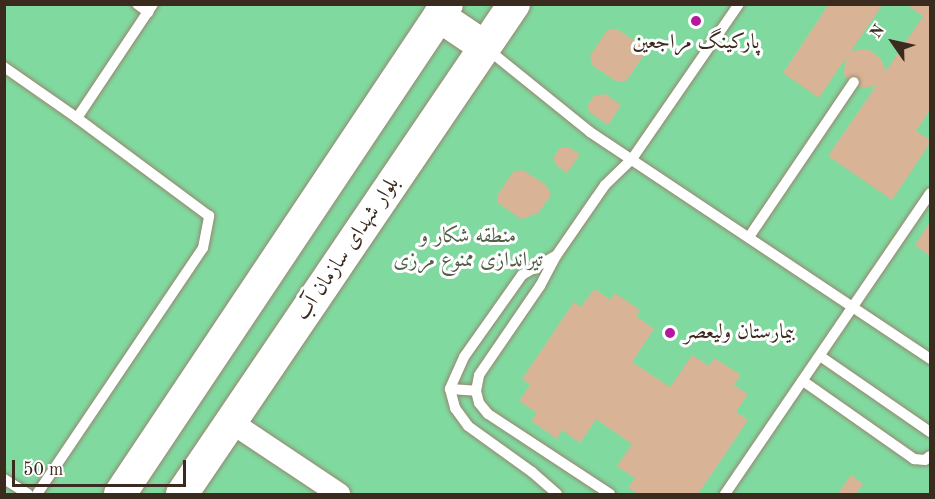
<!DOCTYPE html>
<meta charset="utf-8">
<style>
body{margin:0}
#map{position:relative;width:935px;height:499px;overflow:hidden;background:#ece1c0;font-family:"Old Standard TT",Amiri,serif}
div>[style]{position:absolute}
.green>*{inset:0;background:#80daa0;transform-origin:0 0}
.building>*{inset:0;background:#d9b395}
.roads{filter:drop-shadow(0 0 2px #94866f) drop-shadow(0 0 2px #94866f)}
.service>*{height:10px;margin:-5px;padding:0 5px;transform-origin:5px;border-radius:5px;background:#fff}
.minor>*{height:22px;margin:-11px;padding:0 11px;transform-origin:11px;border-radius:11px;background:#fff}
.secondary>*{height:32px;margin:-16px;padding:0 16px;transform-origin:16px;border-radius:16px;background:#fff}
.dots>*{width:16px;height:16px;translate:-50% -50%;box-sizing:border-box;border:3px solid #fff;border-radius:50%}
span{translate:-50% -50%;white-space:nowrap;text-align:center;line-height:1.15;-webkit-text-stroke:6px #fff;paint-order:stroke}
.poi-label{font-size:21px;color:#3b2a1e}
.left{translate:0 -50%;text-align:left}
.park-label{font-size:21px;color:#505f45}
.street-label{font-size:21px;color:#3b2a1e}
.frame{position:absolute;inset:0;border:6px solid #3b2a1e;pointer-events:none}
.north{position:absolute;left:863px;top:12px;width:60px;height:60px;-webkit-text-stroke:4px #fff;paint-order:stroke;rotate:304deg;font-size:16px;font-weight:700;line-height:24px;text-align:center;color:#3b2a1e}
.north::after{content:'';display:block;margin:auto;width:21px;height:27px;background:#3b2a1e;clip-path:polygon(50% 0,100% 100%,50% 72%,0 100%)}
.scale{position:absolute;left:12px;top:460px;width:174px;height:27px;box-sizing:border-box;border:3px solid #3b2a1e;border-top:0;padding-left:8px;font-size:18px;line-height:21px;white-space:nowrap;color:#3b2a1e;-webkit-text-stroke:4px #fff;paint-order:stroke}
</style>
<div id="map">
<div class="green">
<div style="left:4px;top:5px;width:926px;height:489px"></div>
</div>
<div class="building">
<div style="clip-path:polygon(829px 4px,883px 4px,851px 51px,868px 49px,881px 59px,886px 71px,923px 16px,906px 4px,930px 4px,930px 110px,916px 131px,930px 140px,930px 143px,892px 200px,828px 156px,876px 86px,862px 88px,844px 76px,845px 59px,819px 98px,783px 73px)"></div>
<div style="clip-path:polygon(608px 29px,617px 29px,641px 45px,644px 55px,626px 81px,618px 82px,593px 66px,590px 56px)"></div>
<div style="clip-path:polygon(605px 94px,621px 105px,608px 125px,589px 112px,588px 105px,594px 96px)"></div>
<div style="clip-path:polygon(560px 148px,570px 148px,580px 154px,567px 173px,555px 164px,554px 156px)"></div>
<div style="clip-path:polygon(523px 170px,546px 185px,551px 195px,538px 213px,521px 219px,498px 203px,497px 196px,513px 172px)"></div>
<div style="clip-path:polygon(930px 222px,930px 256px,915px 245px)"></div>
<div style="clip-path:polygon(594px 289px,611px 300px,615px 293px,640px 310px,636px 316px,654px 329px,632px 362px,670px 387px,692px 355px,709px 366px,714px 358px,741px 375px,734px 385px,748px 394px,736px 412px,748px 420px,698px 494px,638px 494px,628px 488px,635px 478px,617px 466px,632px 444px,596px 419px,580px 443px,562px 430px,557px 439px,531px 421px,537px 413px,519px 401px,530px 385px,522px 379px,574px 302px,581px 307px)"></div>
<div style="clip-path:polygon(851px 475px,863px 484px,856px 494px,838px 494px)"></div>
</div>
<div class="roads">
<div class="service">
<div style="left:137px;top:4px;width:14px;rotate:36deg"></div>
<div style="left:486px;top:48px;width:134px;rotate:38.9deg"></div>
<div style="left:590px;top:132px;width:409px;rotate:33.7deg"></div>
<div style="left:4px;top:67px;width:89px;rotate:34.9deg"></div>
<div style="left:77px;top:118px;width:137px;rotate:-56.3deg"></div>
<div style="left:749px;top:237px;width:187px;rotate:-55.9deg"></div>
<div style="left:555px;top:256px;width:38px;rotate:150deg"></div>
<div style="left:522px;top:275px;width:100px;rotate:125.3deg"></div>
<div style="left:464px;top:357px;width:35px;rotate:114deg"></div>
<div style="left:450px;top:389px;width:20px;rotate:75deg"></div>
<div style="left:455px;top:408px;width:22px;rotate:54deg"></div>
<div style="left:468px;top:426px;width:79px;rotate:35.7deg"></div>
<div style="left:532px;top:472px;width:33px;rotate:41deg"></div>
<div style="left:820px;top:356px;width:134px;rotate:34.6deg"></div>
<div style="left:803px;top:381px;width:136px;rotate:35.1deg"></div>
<div style="left:914px;top:459px;width:11px;rotate:5deg"></div>
<div style="left:925px;top:460px;width:6px;rotate:-39deg"></div>
<div style="left:450px;top:389px;width:26px;rotate:4deg"></div>
<div style="left:4px;top:479px;width:28px;rotate:32deg"></div>
<div style="left:37px;top:494px;width:297px;rotate:-56deg"></div>
<div style="left:203px;top:248px;width:33px;rotate:-79deg"></div>
<div style="left:209px;top:216px;width:164px;rotate:-143.4deg"></div>
<div style="left:610px;top:494px;width:146px;rotate:-146.7deg"></div>
<div style="left:488px;top:414px;width:14px;rotate:-129deg"></div>
<div style="left:479px;top:403px;width:12px;rotate:-104deg"></div>
<div style="left:476px;top:391px;width:16px;rotate:-79deg"></div>
<div style="left:479px;top:375px;width:108px;rotate:-55.6deg"></div>
<div style="left:540px;top:286px;width:34px;rotate:-62deg"></div>
<div style="left:556px;top:256px;width:70px;rotate:-55.4deg"></div>
<div style="left:596px;top:198px;width:16px;rotate:-55deg"></div>
<div style="left:605px;top:185px;width:37px;rotate:-44deg"></div>
<div style="left:632px;top:159px;width:188px;rotate:-55.4deg"></div>
<div style="left:725px;top:494px;width:364px;rotate:-55.7deg"></div>
</div>
<div class="minor">
<div style="left:231px;top:422px;width:130px;rotate:33.7deg"></div>
</div>
<div class="secondary">
<div style="left:439px;top:16px;width:55px;rotate:34deg"></div>
<div style="left:120px;top:494px;width:589px;rotate:-56.28deg"></div>
<div style="left:182px;top:494px;width:592px;rotate:-55.88deg"></div>
</div>
</div>
<div class="dots">
<div style="left:696px;top:21px;background:#b5179e"></div>
<div style="left:670px;top:333px;background:#b5179e"></div>
</div>
<div class="poi-label">
<span style="left:696px;top:43px">پارکینگ مراجعین</span>
<span class="left" style="left:684px;top:333px">بیمارستان ولیعصر</span>
</div>
<div class="park-label">
<span style="left:468px;top:249px">منطقه شکار و<br>تیراندازی ممنوع مرزی</span>
</div>
<div class="street-label">
<span style="left:348px;top:249px;rotate:-56deg">بلوار شهدای سازمان آب</span>
</div>
<div class="frame"></div>
<div class="north">N</div>
<div class="scale">50 m</div>
</div>
